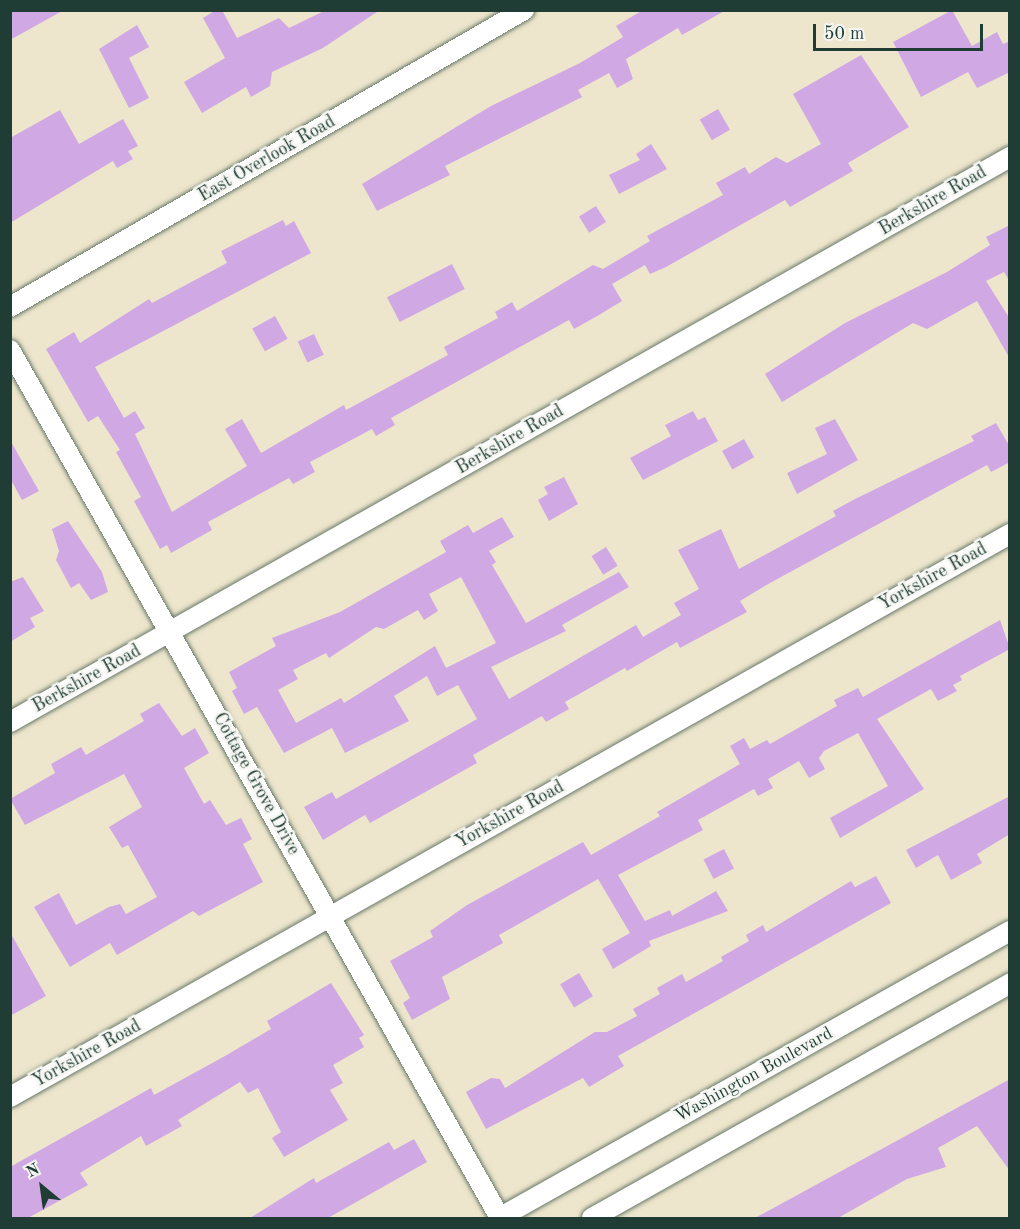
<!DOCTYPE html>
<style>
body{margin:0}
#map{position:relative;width:1020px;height:1229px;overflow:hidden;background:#ede6cc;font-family:"Old Standard TT",serif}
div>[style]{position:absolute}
.building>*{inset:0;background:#d0a9e4;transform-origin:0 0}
.roads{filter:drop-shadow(0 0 2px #677869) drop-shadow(0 0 2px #677869)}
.minor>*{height:20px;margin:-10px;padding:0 10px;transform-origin:10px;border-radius:10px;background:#fff}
span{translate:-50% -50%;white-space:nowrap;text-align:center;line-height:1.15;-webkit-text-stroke:5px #f6f6f2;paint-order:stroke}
.street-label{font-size:18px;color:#1f3d34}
.frame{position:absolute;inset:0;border:12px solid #1f3d34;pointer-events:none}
.north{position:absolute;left:12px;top:1157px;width:60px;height:60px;-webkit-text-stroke:4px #f6f6f2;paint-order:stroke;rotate:331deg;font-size:16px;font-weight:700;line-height:24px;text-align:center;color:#1f3d34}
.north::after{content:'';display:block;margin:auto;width:21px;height:27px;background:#1f3d34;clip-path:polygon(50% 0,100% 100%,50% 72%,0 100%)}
.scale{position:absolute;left:813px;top:24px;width:170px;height:27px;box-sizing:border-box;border:3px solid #1f3d34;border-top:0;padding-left:8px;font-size:18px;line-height:21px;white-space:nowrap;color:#1f3d34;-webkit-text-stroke:4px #f6f6f2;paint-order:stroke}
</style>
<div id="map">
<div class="building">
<div style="clip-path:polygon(10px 10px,64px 10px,10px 40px)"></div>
<div style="clip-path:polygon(216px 10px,222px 10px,237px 38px,279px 18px,289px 28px,326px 10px,380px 10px,323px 48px,272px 72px,270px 86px,251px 97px,246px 87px,202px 113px,184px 82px,225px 58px,203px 18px)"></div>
<div style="clip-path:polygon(643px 10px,726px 10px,682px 35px,678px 28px,626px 59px,633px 79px,617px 88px,609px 73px,578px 90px,582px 97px,445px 166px,450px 175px,377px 211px,362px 184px,491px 106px,580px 63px,623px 37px,616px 26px)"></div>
<div style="clip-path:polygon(952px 10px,972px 46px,997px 32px,1003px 44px,1010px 41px,1010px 72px,977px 88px,968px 72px,921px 97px,893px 42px)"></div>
<div style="clip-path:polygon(137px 25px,149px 47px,129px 58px,149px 98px,129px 108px,99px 49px)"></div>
<div style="clip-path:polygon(861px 55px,909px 127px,848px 163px,853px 171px,790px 207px,785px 200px,666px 267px,650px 274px,645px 265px,612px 284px,622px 301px,599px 315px,574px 329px,569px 320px,391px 418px,395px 425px,376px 436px,372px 429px,310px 462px,315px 472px,293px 484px,289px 478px,208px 522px,212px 530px,171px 553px,167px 545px,160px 549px,134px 501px,141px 497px,116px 452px,120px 450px,98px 416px,88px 422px,46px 349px,74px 332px,80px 343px,149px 299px,152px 303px,227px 263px,221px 251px,283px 220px,286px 226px,294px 221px,311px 253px,95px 367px,124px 418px,135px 411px,145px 428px,135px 434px,172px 512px,247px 466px,225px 429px,242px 419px,261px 453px,344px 405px,346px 410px,448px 355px,444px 347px,498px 318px,495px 312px,512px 302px,517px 311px,593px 265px,603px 269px,650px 241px,647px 236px,723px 195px,716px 183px,745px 167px,749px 174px,776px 157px,787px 163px,821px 144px,793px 94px)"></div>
<div style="left:718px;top:109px;width:24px;height:21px;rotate:60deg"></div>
<div style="clip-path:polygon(60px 110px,79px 144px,123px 119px,138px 146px,128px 151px,133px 159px,117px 168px,113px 161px,10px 223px,10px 138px)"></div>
<div style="clip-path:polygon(651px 144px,667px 169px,619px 194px,609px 175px,640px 160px,636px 154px)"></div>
<div style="left:596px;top:206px;width:19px;height:20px;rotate:58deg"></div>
<div style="clip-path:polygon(1010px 225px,1010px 282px,1004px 272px,986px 281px,1010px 319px,1010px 359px,977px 301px,927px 329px,913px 323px,782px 402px,765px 374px,845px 323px,947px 272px,990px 245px,986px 237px)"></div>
<div style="left:452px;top:264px;width:28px;height:73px;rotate:63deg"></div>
<div style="left:275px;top:316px;width:26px;height:26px;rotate:61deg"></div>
<div style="left:314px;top:334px;width:23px;height:18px;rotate:65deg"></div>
<div style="clip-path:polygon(693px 411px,698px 420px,705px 417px,718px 441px,643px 480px,630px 458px,671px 436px,665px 425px)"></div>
<div style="clip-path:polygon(835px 419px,858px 460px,797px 494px,787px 473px,827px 454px,815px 428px)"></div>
<div style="clip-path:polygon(evenodd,996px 423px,1010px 447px,1010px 462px,991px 472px,987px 465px,770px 583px,740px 601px,747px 612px,680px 648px,677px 642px,627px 671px,625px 668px,565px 702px,569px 709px,546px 722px,542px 716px,473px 755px,477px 763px,370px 823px,365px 815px,323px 840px,304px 807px,332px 792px,336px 799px,477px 719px,458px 685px,437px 696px,427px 676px,394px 696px,409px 721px,345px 753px,332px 728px,284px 753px,257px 707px,244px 714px,232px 691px,237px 688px,229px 672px,276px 646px,272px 638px,340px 612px,446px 552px,440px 541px,468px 525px,473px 533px,502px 517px,514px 537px,489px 551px,496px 562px,492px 565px,526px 623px,619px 572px,629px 587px,562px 625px,566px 631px,491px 667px,509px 699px,636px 625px,643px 637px,681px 615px,674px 603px,699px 589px,678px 550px,721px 529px,739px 569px,836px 516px,833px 511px,855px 499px,974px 441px,971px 436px,996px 423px,461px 577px,496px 643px,446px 668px,435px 646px,344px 703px,341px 698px,296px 723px,278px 690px,298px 679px,293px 670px,326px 653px,329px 658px,376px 627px,384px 629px,418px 610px,424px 620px,438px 611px,429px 594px,461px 577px)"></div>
<div style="left:744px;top:439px;width:21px;height:25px;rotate:61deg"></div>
<div style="clip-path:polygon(10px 440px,39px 491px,22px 500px,10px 478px)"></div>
<div style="clip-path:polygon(564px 477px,578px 504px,549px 521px,538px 500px,548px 494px,544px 487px)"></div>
<div style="clip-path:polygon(68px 521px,102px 572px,108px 592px,91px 600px,79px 583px,71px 588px,56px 560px,59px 551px,52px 529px)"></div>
<div style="left:606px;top:547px;width:22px;height:17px;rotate:58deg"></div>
<div style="clip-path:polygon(23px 577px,44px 611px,30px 618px,35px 627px,10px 642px,10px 582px)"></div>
<div style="clip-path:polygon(1000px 620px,1010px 649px,960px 676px,962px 680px,953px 685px,957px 691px,938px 701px,931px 689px,877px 719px,924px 789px,840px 838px,830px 818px,888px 786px,858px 733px,824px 751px,819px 758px,825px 769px,809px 778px,799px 761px,768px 779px,773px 788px,758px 796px,754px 789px,698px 820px,703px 830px,618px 875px,645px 921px,670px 910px,672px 916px,716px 891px,728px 911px,649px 941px,651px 946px,613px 969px,602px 949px,630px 933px,598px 879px,499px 935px,503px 943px,442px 977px,450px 999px,412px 1020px,403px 1003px,410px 998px,390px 961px,433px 937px,430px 931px,467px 905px,583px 842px,591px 855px,660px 816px,657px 812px,740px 764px,730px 746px,744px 738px,750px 749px,767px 740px,770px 744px,837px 706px,834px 700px,858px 688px,863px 697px)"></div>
<div style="clip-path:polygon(159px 703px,182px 736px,195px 728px,209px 753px,184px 768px,204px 804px,210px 800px,226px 825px,241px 818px,252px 839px,243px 844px,263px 882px,199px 916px,193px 911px,117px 955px,110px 943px,70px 967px,34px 907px,59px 893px,76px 925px,109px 907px,120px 904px,126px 914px,157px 897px,128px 845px,122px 848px,109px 827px,142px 807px,124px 774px,25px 825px,10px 799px,55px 773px,51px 764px,81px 747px,86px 755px,144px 721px,140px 714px)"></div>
<div style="clip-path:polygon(1010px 796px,1010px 834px,977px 854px,982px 863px,951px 880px,938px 855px,916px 868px,906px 850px)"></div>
<div style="left:724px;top:849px;width:22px;height:23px;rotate:63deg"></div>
<div style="clip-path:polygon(876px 876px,891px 903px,618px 1056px,624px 1066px,589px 1087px,583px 1078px,486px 1129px,466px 1092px,491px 1078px,500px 1079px,505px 1088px,595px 1032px,607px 1032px,637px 1016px,633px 1009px,660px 994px,657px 988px,682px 974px,686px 982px,723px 961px,721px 957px,749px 941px,746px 935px,763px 925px,766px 932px,851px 881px,855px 887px)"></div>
<div style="clip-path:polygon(10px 932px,46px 996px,10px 1016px)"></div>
<div style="left:579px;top:973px;width:27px;height:22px;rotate:59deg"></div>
<div style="clip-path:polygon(331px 983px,364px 1035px,359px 1038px,364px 1047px,333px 1065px,343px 1083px,330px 1090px,348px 1120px,284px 1157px,272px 1138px,281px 1132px,258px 1088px,248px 1093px,240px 1082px,178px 1120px,182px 1126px,146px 1146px,141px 1136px,80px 1173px,88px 1185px,28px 1218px,10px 1218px,10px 1167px,151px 1088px,154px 1095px,225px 1056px,271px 1029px,267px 1021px)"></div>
<div style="clip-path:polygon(1010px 1079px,1010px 1171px,977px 1126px,938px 1148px,946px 1167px,907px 1179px,838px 1218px,755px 1218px)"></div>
<div style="clip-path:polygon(414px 1139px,427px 1162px,328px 1218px,250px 1218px,314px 1178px,316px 1183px,389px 1142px,394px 1150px)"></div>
</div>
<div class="roads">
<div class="minor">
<div style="left:10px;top:307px;width:594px;rotate:-30.02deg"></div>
<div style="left:10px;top:350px;width:997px;rotate:60.55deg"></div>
<div style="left:10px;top:722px;width:1149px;rotate:-29.47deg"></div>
<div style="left:10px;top:1097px;width:1148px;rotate:-29.38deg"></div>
<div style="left:499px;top:1218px;width:586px;rotate:-29.32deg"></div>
<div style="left:592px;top:1218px;width:480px;rotate:-29.3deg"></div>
</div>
</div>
<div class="street-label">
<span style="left:267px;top:159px;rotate:-30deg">East Overlook Road</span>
<span style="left:933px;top:201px;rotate:-30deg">Berkshire Road</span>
<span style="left:510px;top:440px;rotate:-30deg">Berkshire Road</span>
<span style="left:933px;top:577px;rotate:-29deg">Yorkshire Road</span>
<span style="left:87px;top:679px;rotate:-29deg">Berkshire Road</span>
<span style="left:256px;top:784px;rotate:61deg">Cottage Grove Drive</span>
<span style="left:510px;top:815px;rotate:-29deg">Yorkshire Road</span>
<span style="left:87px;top:1054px;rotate:-29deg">Yorkshire Road</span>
<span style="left:754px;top:1075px;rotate:-29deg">Washington Boulevard</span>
</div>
<div class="frame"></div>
<div class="north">N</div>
<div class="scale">50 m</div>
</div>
